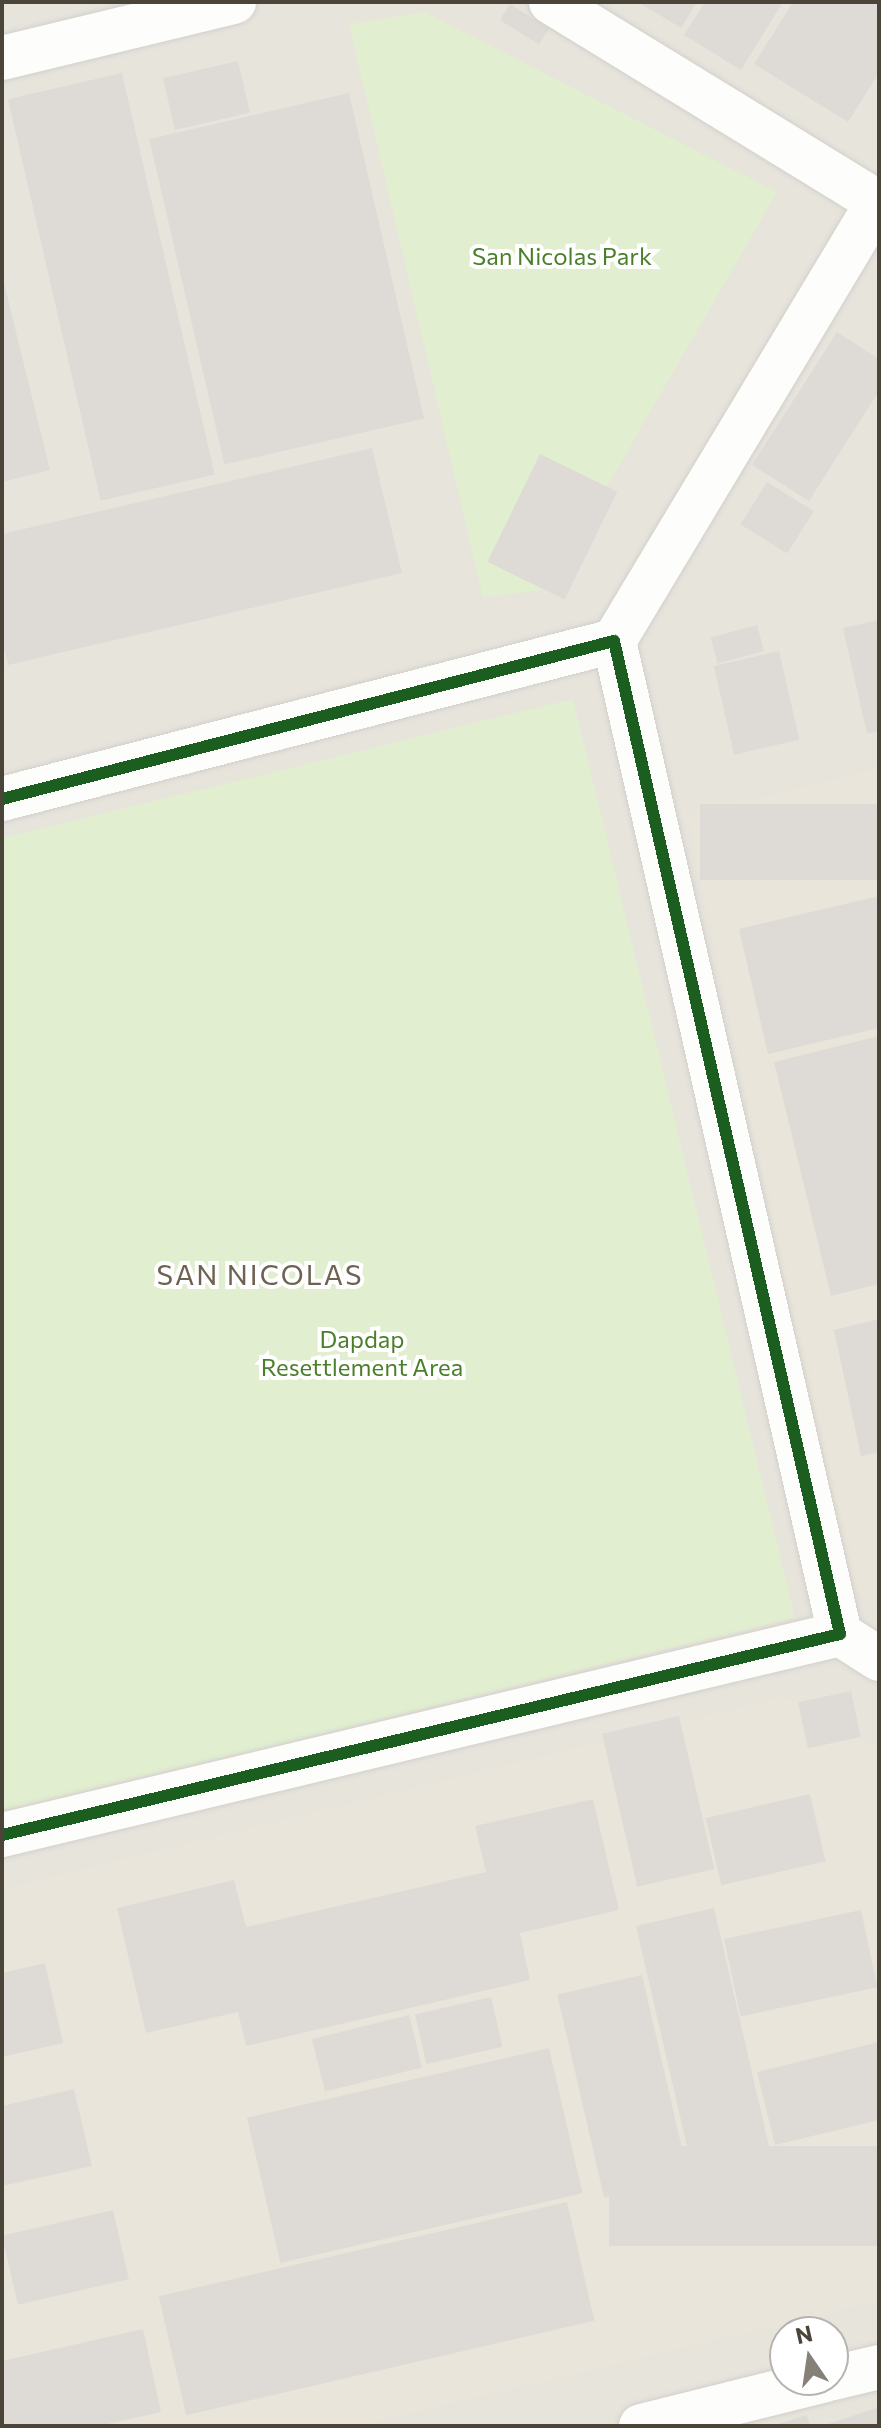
<!DOCTYPE html>
<style>
body{margin:0}
#map{position:relative;width:881px;height:2428px;overflow:hidden;background:#f4f2ee;font-family:Commissioner,sans-serif}
div>[style]{position:absolute}
.residential>*{inset:0;background:#e7e4dc}
.education>*{inset:0;background:#eae5da}
.green>*{inset:0;background:#e1eecf}
.building>*{inset:0;background:#dedbd6;transform-origin:0 0}
.roads{filter:drop-shadow(0 0 2px #d2d0cb) drop-shadow(0 0 2px #d2d0cb)}
.minor>*{height:44px;margin:-22px;padding:0 22px;transform-origin:22px;border-radius:22px;background:#fdfdfc}
.cycleway>*{height:12px;margin:-6px;padding:0 6px;transform-origin:6px;border-radius:6px;background:#1b5e20}
span{translate:-50% -50%;white-space:nowrap;text-align:center;line-height:1.15;-webkit-text-stroke:8px #fff;paint-order:stroke}
.park-label{font-size:24px;color:#4a7f2a}
.quarter-label{font-size:28px;color:#6e6250;letter-spacing:2px}
.frame{position:absolute;inset:0;border:4px solid #4b4439;pointer-events:none}
.north{position:absolute;left:769px;top:2316px;width:80px;height:80px;box-sizing:border-box;background:#fff;border:2px solid #b7b4b0;border-radius:50%;rotate:347deg;font-size:22px;font-weight:700;line-height:32px;text-align:center;color:#4b4439}
.north::after{content:'';display:block;margin:auto;width:28px;height:36px;background:#868178;clip-path:polygon(50% 0,100% 100%,50% 72%,0 100%)}
</style>
<div id="map">
<div class="residential">
<div style="clip-path:polygon(evenodd,2px 2px,879px 2px,879px 2426px,2px 2426px,2px 2px,785px 2332px,833px 2332px,833px 2380px,785px 2380px,785px 2332px)"></div>
</div>
<div class="education">
<div style="clip-path:polygon(879px 768px,879px 1604px,847px 1585px,688px 816px)"></div>
<div style="clip-path:polygon(784px 1697px,879px 1748px,879px 2301px,357px 2426px,2px 2426px,2px 1889px)"></div>
</div>
<div class="green">
<div style="clip-path:polygon(424px 12px,777px 192px,548px 589px,483px 598px,349px 24px)"></div>
<div style="clip-path:polygon(573px 699px,795px 1618px,2px 1811px,2px 838px)"></div>
</div>
<div class="building">
<div style="clip-path:polygon(638px 2px,697px 2px,681px 28px)"></div>
<div style="clip-path:polygon(705px 2px,783px 2px,741px 70px,684px 35px)"></div>
<div style="clip-path:polygon(793px 2px,879px 2px,879px 73px,848px 122px,754px 64px)"></div>
<div style="left:510px;top:4px;width:46px;height:19px;rotate:32deg"></div>
<div style="left:238px;top:61px;width:53px;height:77px;rotate:77deg"></div>
<div style="left:122px;top:73px;width:412px;height:117px;rotate:77deg"></div>
<div style="left:349px;top:93px;width:334px;height:205px;rotate:77deg"></div>
<div style="clip-path:polygon(2px 275px,50px 470px,2px 482px)"></div>
<div style="clip-path:polygon(837px 332px,879px 359px,879px 391px,809px 501px,752px 465px)"></div>
<div style="clip-path:polygon(372px 448px,402px 573px,8px 665px,2px 639px,2px 534px)"></div>
<div style="left:540px;top:454px;width:86px;height:120px;rotate:26deg"></div>
<div style="left:767px;top:482px;width:55px;height:50px;rotate:32deg"></div>
<div style="clip-path:polygon(879px 620px,879px 731px,867px 734px,843px 628px)"></div>
<div style="left:757px;top:625px;width:27px;height:48px;rotate:75deg"></div>
<div style="left:779px;top:651px;width:91px;height:67px;rotate:77deg"></div>
<div style="left:879px;top:804px;width:76px;height:179px;rotate:90deg"></div>
<div style="clip-path:polygon(879px 896px,879px 1028px,768px 1054px,739px 929px)"></div>
<div style="clip-path:polygon(879px 1036px,879px 1284px,831px 1296px,774px 1062px)"></div>
<div style="clip-path:polygon(879px 1319px,879px 1452px,861px 1456px,834px 1330px)"></div>
<div style="left:851px;top:1691px;width:47px;height:54px;rotate:78deg"></div>
<div style="left:679px;top:1716px;width:157px;height:79px;rotate:77deg"></div>
<div style="left:810px;top:1794px;width:69px;height:107px;rotate:77deg"></div>
<div style="clip-path:polygon(593px 1799px,619px 1910px,520px 1933px,530px 1980px,246px 2046px,238px 2012px,146px 2033px,117px 1908px,234px 1880px,246px 1927px,486px 1872px,475px 1826px)"></div>
<div style="left:714px;top:1908px;width:248px;height:80px;rotate:77deg"></div>
<div style="left:861px;top:1910px;width:79px;height:140px;rotate:78deg"></div>
<div style="clip-path:polygon(45px 1963px,63px 2043px,2px 2057px,2px 1973px)"></div>
<div style="left:642px;top:1975px;width:208px;height:87px;rotate:77deg"></div>
<div style="left:491px;top:1997px;width:51px;height:78px;rotate:77deg"></div>
<div style="left:409px;top:2015px;width:54px;height:100px;rotate:76deg"></div>
<div style="clip-path:polygon(879px 2042px,879px 2120px,775px 2145px,757px 2072px)"></div>
<div style="left:549px;top:2048px;width:149px;height:310px;rotate:77deg"></div>
<div style="clip-path:polygon(74px 2089px,92px 2166px,2px 2186px,2px 2106px)"></div>
<div style="left:879px;top:2146px;width:100px;height:270px;rotate:90deg"></div>
<div style="left:567px;top:2202px;width:122px;height:419px;rotate:77deg"></div>
<div style="left:113px;top:2210px;width:71px;height:114px;rotate:77deg"></div>
<div style="clip-path:polygon(143px 2329px,161px 2412px,99px 2426px,2px 2426px,2px 2361px)"></div>
<div style="clip-path:polygon(879px 2407px,879px 2426px,825px 2426px,825px 2425px)"></div>
<div style="clip-path:polygon(807px 2415px,810px 2426px,774px 2426px,774px 2425px)"></div>
</div>
<div class="roads">
<div class="minor">
<div style="left:551px;top:2px;width:385px;rotate:31.5deg"></div>
<div style="left:2px;top:58px;width:239px;rotate:-13.6deg"></div>
<div style="left:614px;top:641px;width:514px;rotate:-59deg"></div>
<div style="left:2px;top:799px;width:632px;rotate:-14.48deg"></div>
<div style="left:614px;top:641px;width:1018px;rotate:77.18deg"></div>
<div style="left:840px;top:1634px;width:862px;rotate:166.51deg"></div>
<div style="left:840px;top:1634px;width:46px;rotate:32.7deg"></div>
<div style="left:833px;top:2378px;width:47px;rotate:-13.4deg"></div>
<div style="left:641px;top:2426px;width:190px;rotate:-14deg"></div>
</div>
</div>
<div class="cycleway">
<div style="left:2px;top:799px;width:632px;rotate:-14.48deg"></div>
<div style="left:614px;top:641px;width:1018px;rotate:77.18deg"></div>
<div style="left:840px;top:1634px;width:862px;rotate:166.51deg"></div>
</div>
<div class="park-label">
<span style="left:562px;top:256px">San Nicolas Park</span>
<span style="left:362px;top:1353px">Dapdap<br>Resettlement Area</span>
</div>
<div class="quarter-label">
<span style="left:260px;top:1274px">SAN NICOLAS</span>
</div>
<div class="frame"></div>
<div class="north">N</div>
</div>
